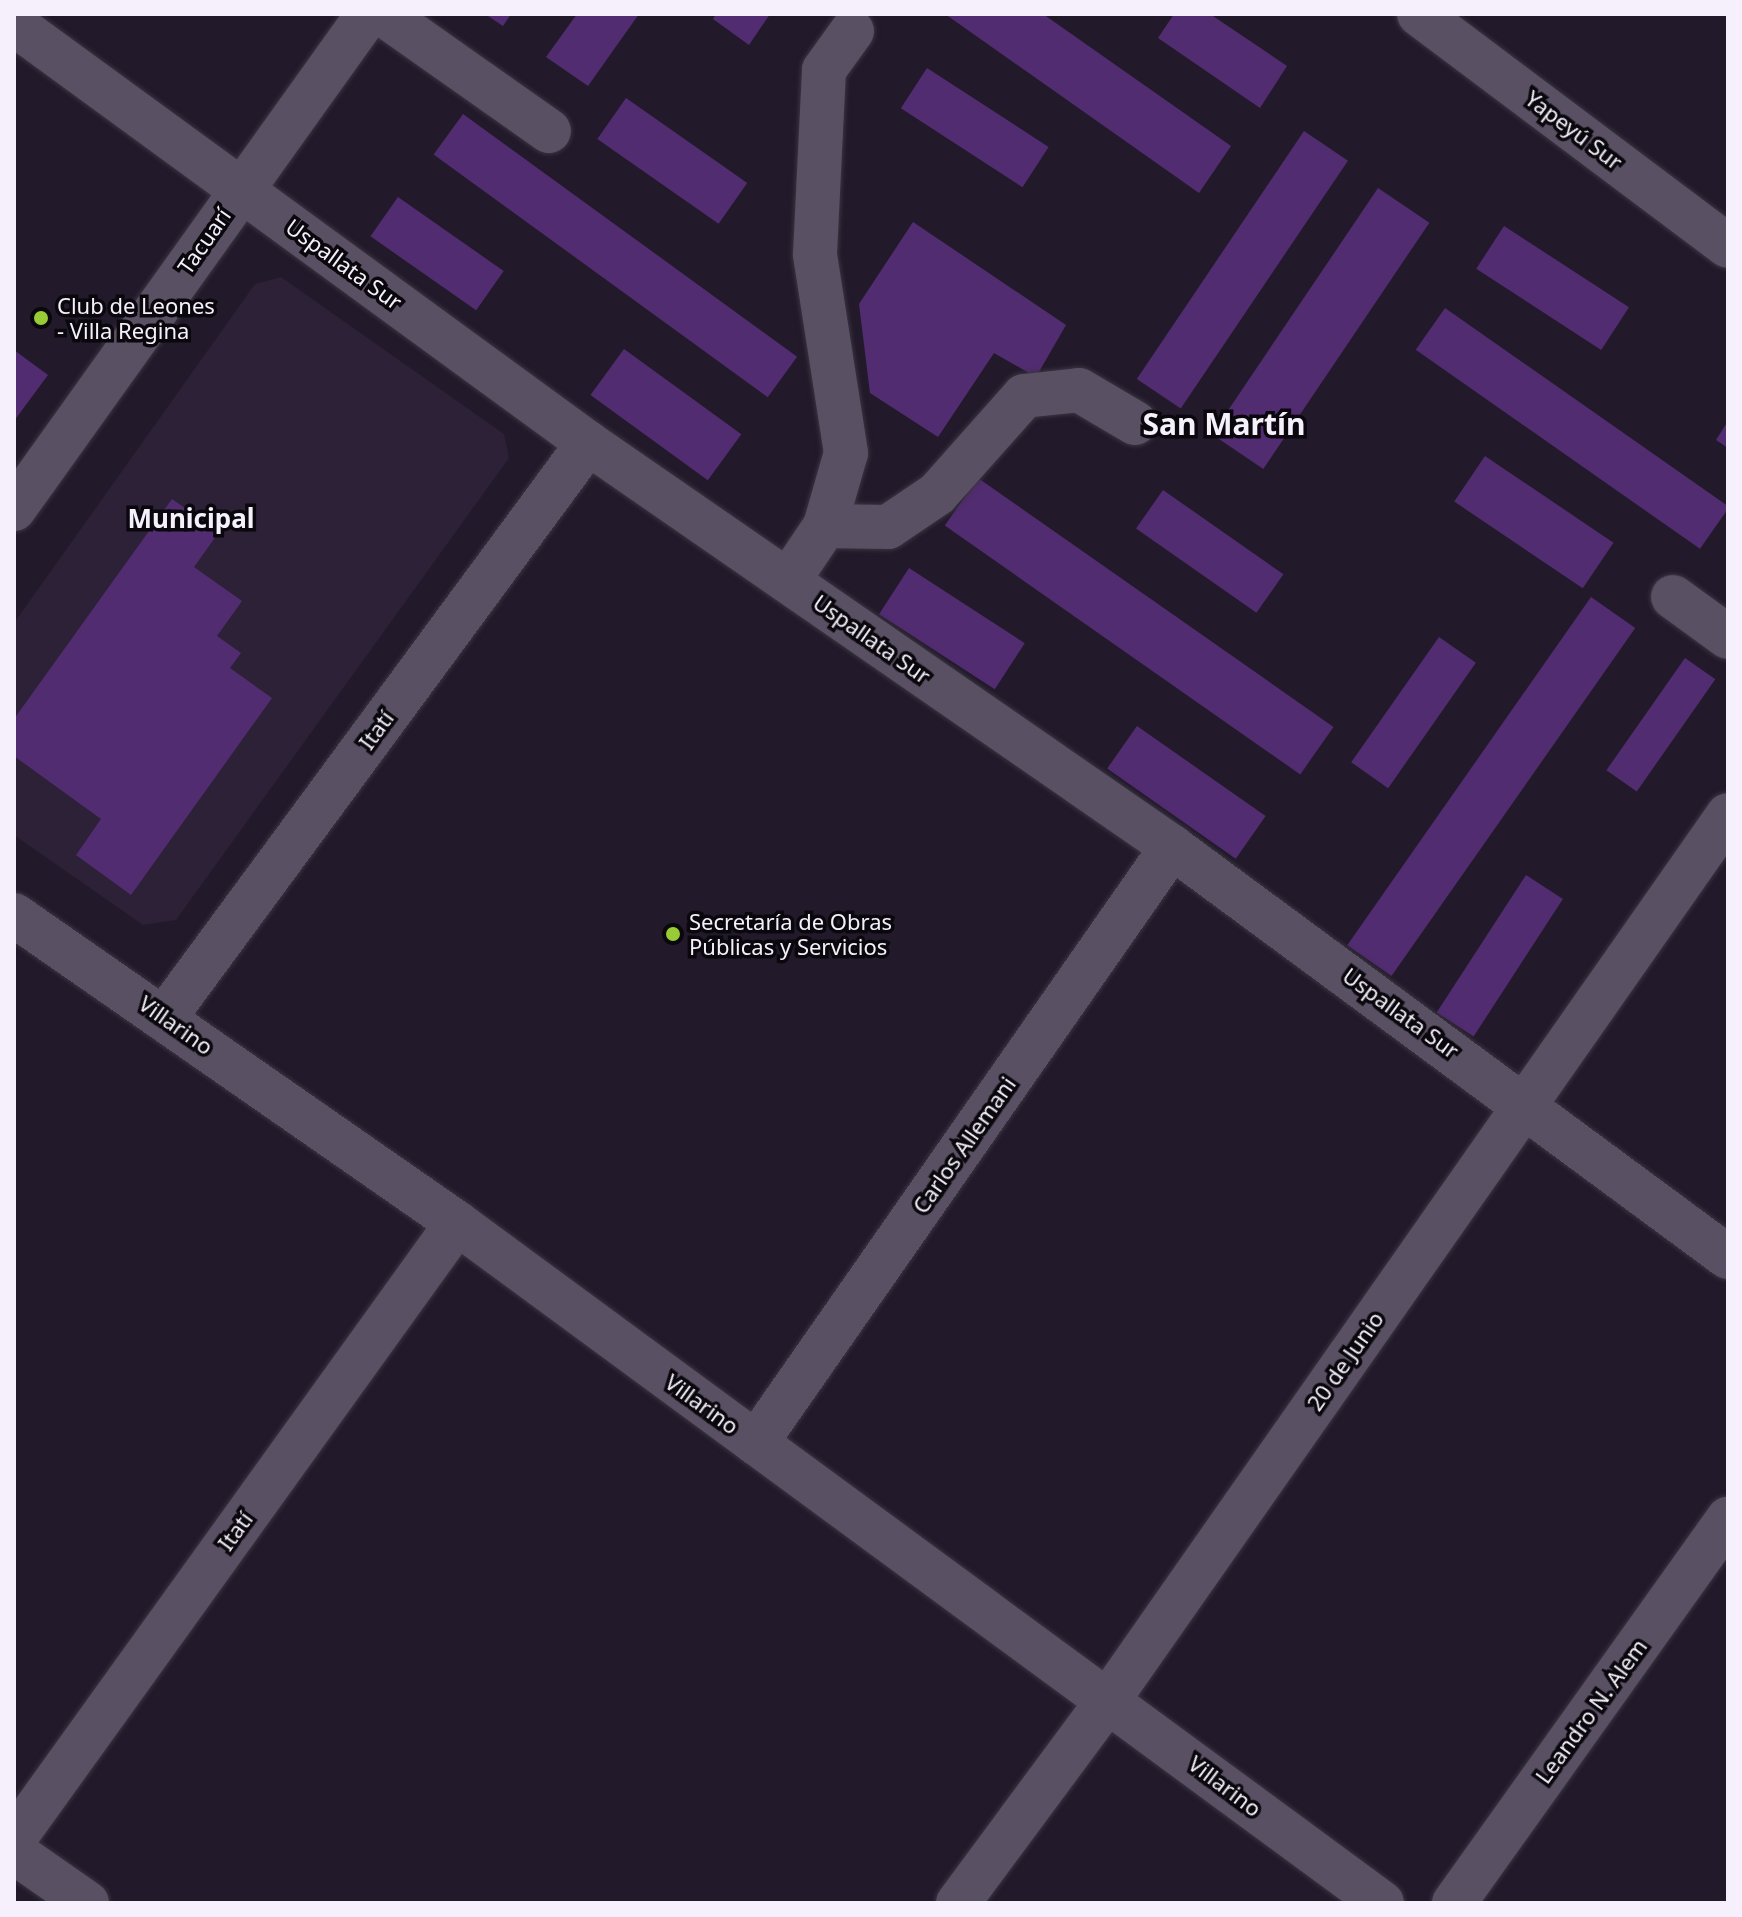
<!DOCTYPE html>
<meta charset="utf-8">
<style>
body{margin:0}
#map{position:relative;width:1742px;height:1917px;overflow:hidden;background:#221a2a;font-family:"Noto Sans",sans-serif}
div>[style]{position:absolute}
.built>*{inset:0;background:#2c2137}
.building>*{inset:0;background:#522c71;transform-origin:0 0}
.roads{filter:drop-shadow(0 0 2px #3a3441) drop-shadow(0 0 2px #3a3441)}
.minor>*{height:44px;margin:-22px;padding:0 22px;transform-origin:22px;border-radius:22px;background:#5a5064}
.dots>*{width:22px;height:22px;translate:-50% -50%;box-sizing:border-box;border:4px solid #0a070d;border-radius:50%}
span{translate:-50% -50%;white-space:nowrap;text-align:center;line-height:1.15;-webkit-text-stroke:7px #0a070d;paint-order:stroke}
.street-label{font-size:22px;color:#f5f0fb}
.poi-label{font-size:22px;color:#f5f0fb}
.left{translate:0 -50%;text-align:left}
.quarter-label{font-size:26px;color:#f5f0fb;font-weight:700}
.district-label{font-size:30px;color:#f5f0fb;font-weight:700}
.frame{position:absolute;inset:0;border:16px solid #f5f0fb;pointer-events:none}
</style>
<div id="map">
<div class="built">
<div style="clip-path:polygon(281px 277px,504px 434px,509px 458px,176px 920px,143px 925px,14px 835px,14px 623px,255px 284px)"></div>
</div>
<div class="building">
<div style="clip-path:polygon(485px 14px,511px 14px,503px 26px)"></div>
<div style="clip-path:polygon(577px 14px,639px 14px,588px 86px,546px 57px)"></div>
<div style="clip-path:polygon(716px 14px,770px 14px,749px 45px,713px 19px)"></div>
<div style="clip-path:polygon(945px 14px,1043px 14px,1231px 146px,1199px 193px)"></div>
<div style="clip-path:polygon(1174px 14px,1210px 14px,1287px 66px,1260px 108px,1158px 38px)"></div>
<div style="left:927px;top:68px;width:145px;height:48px;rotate:33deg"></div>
<div style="left:626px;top:98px;width:148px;height:50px;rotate:35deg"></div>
<div style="left:463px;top:114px;width:413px;height:50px;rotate:36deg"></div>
<div style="left:1304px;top:131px;width:53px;height:299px;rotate:34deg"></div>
<div style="left:1378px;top:188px;width:62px;height:297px;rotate:34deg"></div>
<div style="left:398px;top:197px;width:129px;height:48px;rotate:35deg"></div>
<div style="clip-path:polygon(913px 222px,1066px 325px,1036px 377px,994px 353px,938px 437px,870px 393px,859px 304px)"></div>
<div style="left:1504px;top:226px;width:149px;height:51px;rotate:33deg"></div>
<div style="left:1445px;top:308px;width:347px;height:51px;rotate:35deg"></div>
<div style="left:624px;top:349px;width:145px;height:57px;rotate:36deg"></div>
<div style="clip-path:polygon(14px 350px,48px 375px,14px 421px)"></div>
<div style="clip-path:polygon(1728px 421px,1728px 448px,1716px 440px)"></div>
<div style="left:1485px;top:456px;width:155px;height:55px;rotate:34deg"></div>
<div style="left:978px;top:478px;width:434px;height:58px;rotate:35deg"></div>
<div style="left:1163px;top:490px;width:147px;height:47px;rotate:35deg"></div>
<div style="clip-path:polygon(172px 499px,219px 532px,194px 567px,242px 601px,217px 636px,241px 653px,230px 668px,272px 698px,131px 895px,76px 855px,101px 819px,14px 756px,14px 719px)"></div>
<div style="left:909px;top:568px;width:138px;height:55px;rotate:33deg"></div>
<div style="left:1591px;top:597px;width:54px;height:425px;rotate:35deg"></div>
<div style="left:1439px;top:637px;width:45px;height:153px;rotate:35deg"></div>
<div style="left:1685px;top:658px;width:37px;height:137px;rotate:35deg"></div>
<div style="left:1137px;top:726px;width:157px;height:52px;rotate:35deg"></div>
<div style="left:1526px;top:875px;width:44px;height:164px;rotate:33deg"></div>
</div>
<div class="roads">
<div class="minor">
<div style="left:383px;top:14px;width:203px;rotate:35.2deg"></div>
<div style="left:1419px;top:14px;width:386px;rotate:36.9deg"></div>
<div style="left:14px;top:24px;width:711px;rotate:36.13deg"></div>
<div style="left:588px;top:443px;width:710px;rotate:34.67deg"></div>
<div style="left:1172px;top:847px;width:691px;rotate:36.41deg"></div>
<div style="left:14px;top:509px;width:609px;rotate:-54.43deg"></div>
<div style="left:825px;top:526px;width:63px;rotate:0.9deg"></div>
<div style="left:888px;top:527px;width:59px;rotate:-34deg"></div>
<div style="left:937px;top:494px;width:131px;rotate:-48.4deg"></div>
<div style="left:1024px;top:396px;width:55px;rotate:-6.2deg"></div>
<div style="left:1079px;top:390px;width:65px;rotate:30.5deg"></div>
<div style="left:788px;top:581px;width:66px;rotate:-56.1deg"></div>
<div style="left:825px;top:526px;width:76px;rotate:-74deg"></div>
<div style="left:846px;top:453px;width:201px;rotate:-98.9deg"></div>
<div style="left:815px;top:254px;width:184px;rotate:-87.2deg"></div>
<div style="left:824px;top:70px;width:48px;rotate:-54.3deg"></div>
<div style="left:1673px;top:597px;width:68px;rotate:36deg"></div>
<div style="left:14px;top:915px;width:540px;rotate:34.81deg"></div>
<div style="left:457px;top:1223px;width:1148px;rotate:36.32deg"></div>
<div style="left:165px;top:1017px;width:713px;rotate:-53.61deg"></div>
<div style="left:756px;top:1443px;width:727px;rotate:-55.09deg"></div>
<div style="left:14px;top:1839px;width:759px;rotate:-54.28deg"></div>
<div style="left:14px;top:1852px;width:89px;rotate:34.9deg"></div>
<div style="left:958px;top:1903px;width:254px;rotate:-53.5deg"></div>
<div style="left:1109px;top:1699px;width:1079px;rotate:-55deg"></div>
<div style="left:1454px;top:1903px;width:472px;rotate:-54.5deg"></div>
</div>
</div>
<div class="dots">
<div style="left:41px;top:318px;background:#99cb36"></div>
<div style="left:673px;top:934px;background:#99cb36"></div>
</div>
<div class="street-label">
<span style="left:1574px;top:130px;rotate:37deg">Yapeyú Sur</span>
<span style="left:204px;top:241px;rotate:-55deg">Tacuarí</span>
<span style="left:344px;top:264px;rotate:36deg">Uspallata Sur</span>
<span style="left:872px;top:639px;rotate:35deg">Uspallata Sur</span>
<span style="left:376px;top:730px;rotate:-54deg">Itatí</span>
<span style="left:1401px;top:1013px;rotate:36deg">Uspallata Sur</span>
<span style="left:176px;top:1025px;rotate:35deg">Villarino</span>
<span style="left:964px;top:1145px;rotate:-55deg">Carlos Allemani</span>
<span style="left:1345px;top:1361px;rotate:-55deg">20 de Junio</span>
<span style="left:702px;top:1404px;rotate:36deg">Villarino</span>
<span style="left:235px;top:1531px;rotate:-54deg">Itatí</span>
<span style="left:1591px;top:1711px;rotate:-54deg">Leandro N. Alem</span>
<span style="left:1225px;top:1786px;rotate:37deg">Villarino</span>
</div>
<div class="poi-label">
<span class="left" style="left:57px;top:318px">Club de Leones<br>- Villa Regina</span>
<span class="left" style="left:689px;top:934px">Secretaría de Obras<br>Públicas y Servicios</span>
</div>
<div class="quarter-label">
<span style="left:191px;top:519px">Municipal</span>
</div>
<div class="district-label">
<span style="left:1224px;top:424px">San Martín</span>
</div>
<div class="frame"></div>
</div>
